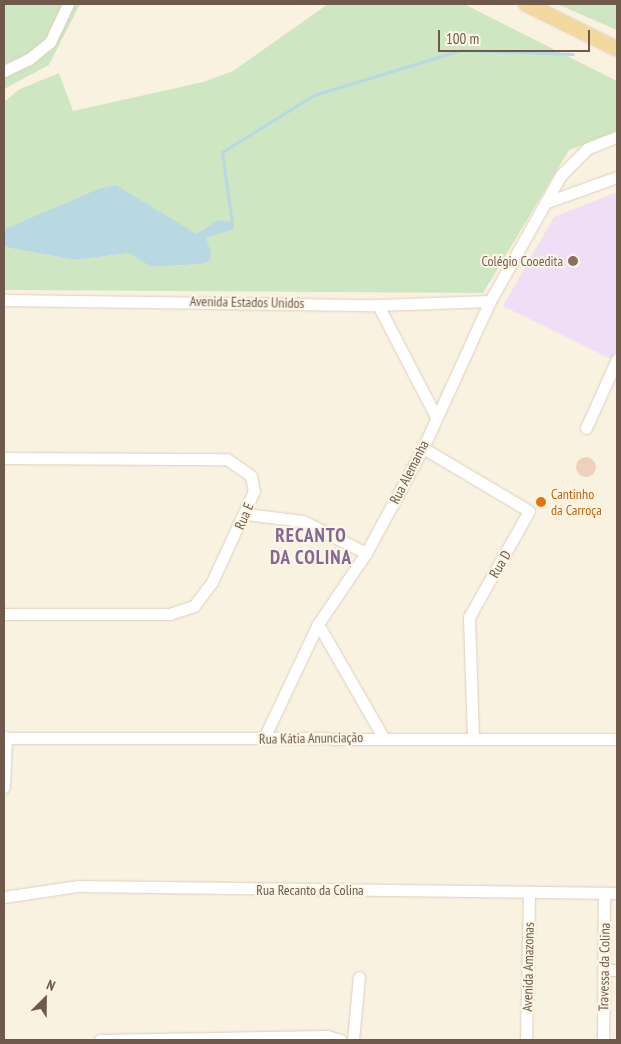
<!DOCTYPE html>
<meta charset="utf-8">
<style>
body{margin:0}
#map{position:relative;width:621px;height:1044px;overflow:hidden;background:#faf2e1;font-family:"PT Sans Narrow",sans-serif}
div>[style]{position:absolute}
.education>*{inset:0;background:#efdef6}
.green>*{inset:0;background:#cee6c1}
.water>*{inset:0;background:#b8d9e1}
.stream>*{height:3px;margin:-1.5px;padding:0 1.5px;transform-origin:1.5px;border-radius:1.5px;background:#b8d9e1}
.building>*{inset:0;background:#edd2bb}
.round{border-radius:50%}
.roads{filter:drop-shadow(0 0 1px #ddcebe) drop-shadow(0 0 1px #ddcebe)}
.minor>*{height:11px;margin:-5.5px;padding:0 5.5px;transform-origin:5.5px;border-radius:5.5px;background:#fff}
.major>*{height:14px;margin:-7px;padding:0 7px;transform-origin:7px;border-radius:7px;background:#f4d99e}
.dots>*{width:14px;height:14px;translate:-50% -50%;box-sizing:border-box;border:2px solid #fdf6e7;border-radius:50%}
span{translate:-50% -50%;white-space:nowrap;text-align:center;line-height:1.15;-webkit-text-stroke:4px #fdf6e7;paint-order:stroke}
.education-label{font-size:14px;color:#785e54}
.right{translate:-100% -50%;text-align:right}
.street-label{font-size:14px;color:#6f594a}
.food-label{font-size:14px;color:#c56008}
.left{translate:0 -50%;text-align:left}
.district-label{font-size:19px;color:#866692;font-weight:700;letter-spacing:1px}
.frame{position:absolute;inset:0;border:5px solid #6f594a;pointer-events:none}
.north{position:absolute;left:20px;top:974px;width:50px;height:50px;-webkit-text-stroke:4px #fdf6e7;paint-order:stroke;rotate:23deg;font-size:14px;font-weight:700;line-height:20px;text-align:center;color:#6f594a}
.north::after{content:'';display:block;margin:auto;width:18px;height:22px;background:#6f594a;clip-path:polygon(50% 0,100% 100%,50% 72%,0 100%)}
.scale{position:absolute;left:438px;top:30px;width:152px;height:22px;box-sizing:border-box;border:2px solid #6f594a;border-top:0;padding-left:6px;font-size:15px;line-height:18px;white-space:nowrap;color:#6f594a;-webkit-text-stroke:4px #fdf6e7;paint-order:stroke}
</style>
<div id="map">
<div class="education">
<div style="clip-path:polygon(617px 192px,617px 362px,503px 306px,554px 217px)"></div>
</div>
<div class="green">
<div style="clip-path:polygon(4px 4px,80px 4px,49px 65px,4px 89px)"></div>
<div style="clip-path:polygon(328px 4px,464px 4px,617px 81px,617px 133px,569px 150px,483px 293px,4px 290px,4px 247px,76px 260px,129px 253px,151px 267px,202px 264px,210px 261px,205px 238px,218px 220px,198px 235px,116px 185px,100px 188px,4px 229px,4px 102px,18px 90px,59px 73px,73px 111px,203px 82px,233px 71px)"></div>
<div style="clip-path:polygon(557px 4px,617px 4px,617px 30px)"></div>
</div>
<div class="water">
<div style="clip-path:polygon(116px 185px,197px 234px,218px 220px,234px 222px,234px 229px,206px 238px,211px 253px,210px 261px,202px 264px,151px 267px,129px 253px,76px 260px,4px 247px,4px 229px,100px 188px)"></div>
</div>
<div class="stream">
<div style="left:232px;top:223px;width:72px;rotate:-98deg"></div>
<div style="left:222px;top:152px;width:108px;rotate:-31.8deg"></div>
<div style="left:314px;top:95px;width:154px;rotate:-17deg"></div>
<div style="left:461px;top:50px;width:112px;rotate:2deg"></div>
</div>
<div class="building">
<div class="round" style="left:576px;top:457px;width:20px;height:20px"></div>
</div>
<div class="roads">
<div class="minor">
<div style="left:4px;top:71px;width:28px;rotate:-26deg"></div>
<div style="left:29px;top:59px;width:27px;rotate:-39deg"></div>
<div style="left:50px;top:42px;width:42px;rotate:-64.7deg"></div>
<div style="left:547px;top:202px;width:74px;rotate:-19.7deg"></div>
<div style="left:4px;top:300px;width:374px;rotate:0.8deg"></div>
<div style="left:378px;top:305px;width:112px;rotate:-2deg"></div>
<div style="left:378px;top:305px;width:124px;rotate:62.6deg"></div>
<div style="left:586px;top:428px;width:76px;rotate:-65.8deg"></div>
<div style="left:423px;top:448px;width:123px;rotate:30.7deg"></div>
<div style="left:529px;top:511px;width:122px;rotate:119.5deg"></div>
<div style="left:469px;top:617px;width:122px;rotate:88.1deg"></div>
<div style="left:4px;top:458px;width:223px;rotate:0.3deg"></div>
<div style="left:227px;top:459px;width:29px;rotate:35deg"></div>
<div style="left:251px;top:476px;width:15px;rotate:79deg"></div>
<div style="left:254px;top:491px;width:100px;rotate:114.8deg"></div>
<div style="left:212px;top:582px;width:30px;rotate:127deg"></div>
<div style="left:194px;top:606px;width:25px;rotate:162deg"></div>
<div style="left:170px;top:614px;width:166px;rotate:180deg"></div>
<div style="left:246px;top:514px;width:57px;rotate:7deg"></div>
<div style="left:303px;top:521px;width:71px;rotate:26.9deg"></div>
<div style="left:318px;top:624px;width:130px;rotate:60.1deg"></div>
<div style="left:4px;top:738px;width:613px;rotate:0.09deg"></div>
<div style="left:264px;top:738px;width:126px;rotate:-64.7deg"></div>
<div style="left:318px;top:624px;width:86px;rotate:-55.9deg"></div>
<div style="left:366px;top:553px;width:119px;rotate:-61.5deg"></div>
<div style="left:423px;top:448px;width:162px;rotate:-65.5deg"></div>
<div style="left:490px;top:301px;width:145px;rotate:-60.6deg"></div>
<div style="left:561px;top:175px;width:38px;rotate:-45deg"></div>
<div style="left:588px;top:148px;width:31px;rotate:-21deg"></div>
<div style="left:4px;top:787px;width:50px;rotate:-87.7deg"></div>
<div style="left:4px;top:897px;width:75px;rotate:-8.5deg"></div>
<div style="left:78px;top:886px;width:539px;rotate:0.74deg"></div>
<div style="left:604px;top:970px;width:13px"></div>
<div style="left:100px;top:1040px;width:227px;rotate:-1deg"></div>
<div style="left:327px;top:1036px;width:14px;rotate:17deg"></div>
<div style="left:353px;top:1040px;width:63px;rotate:-84.6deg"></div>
<div style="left:526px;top:1040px;width:147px;rotate:-88.8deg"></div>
<div style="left:603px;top:1040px;width:147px;rotate:-89.6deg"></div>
</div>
<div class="major">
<div style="left:526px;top:4px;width:102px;rotate:26.3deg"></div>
</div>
</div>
<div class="dots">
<div style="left:573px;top:261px;background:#8d6e63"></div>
<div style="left:541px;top:502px;background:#e8710a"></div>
</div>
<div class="education-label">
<span class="right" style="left:563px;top:261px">Colégio Cooedita</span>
</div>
<div class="street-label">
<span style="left:247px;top:302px;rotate:1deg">Avenida Estados Unidos</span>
<span style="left:409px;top:472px;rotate:-63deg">Rua Alemanha</span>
<span style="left:244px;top:516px;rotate:-67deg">Rua E</span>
<span style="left:500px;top:564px;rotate:-60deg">Rua D</span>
<span style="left:311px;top:738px;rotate:-1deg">Rua Kátia Anunciação</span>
<span style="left:310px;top:890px">Rua Recanto da Colina</span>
<span style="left:528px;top:967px;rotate:-89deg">Avenida Amazonas</span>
<span style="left:604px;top:967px;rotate:-89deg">Travessa da Colina</span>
</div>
<div class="food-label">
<span class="left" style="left:551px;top:502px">Cantinho<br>da Carroça</span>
</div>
<div class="district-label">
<span style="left:311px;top:547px">RECANTO<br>DA COLINA</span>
</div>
<div class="frame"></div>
<div class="north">N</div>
<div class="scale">100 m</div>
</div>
